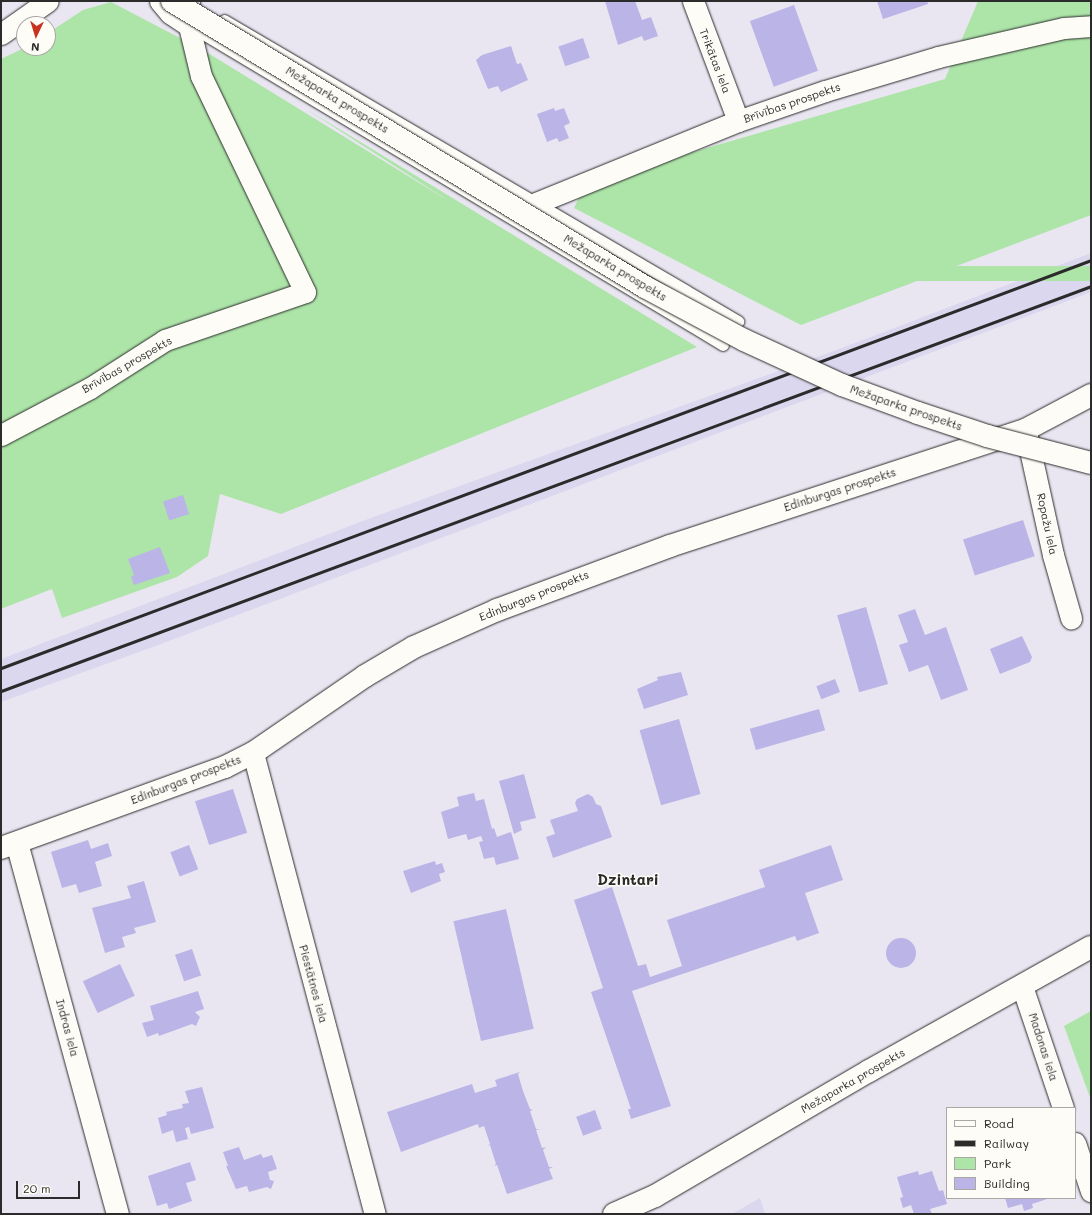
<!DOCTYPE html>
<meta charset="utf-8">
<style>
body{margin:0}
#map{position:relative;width:1092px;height:1215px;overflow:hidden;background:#e9e6f2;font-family:Mali,sans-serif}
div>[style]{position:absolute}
.built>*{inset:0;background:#dbd7ee}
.green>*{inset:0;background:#ade4a8;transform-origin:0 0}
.building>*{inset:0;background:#bbb4e6;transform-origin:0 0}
.round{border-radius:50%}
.roads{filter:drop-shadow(0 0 1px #2b2b2b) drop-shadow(0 0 1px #2b2b2b)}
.lane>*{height:11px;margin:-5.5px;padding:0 5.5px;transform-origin:5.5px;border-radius:5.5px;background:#fdfcf7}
.street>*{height:21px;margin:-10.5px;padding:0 10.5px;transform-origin:10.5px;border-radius:10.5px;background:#fdfcf7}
.secondary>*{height:22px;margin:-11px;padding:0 11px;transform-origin:11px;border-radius:11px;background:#fdfcf7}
.rail>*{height:3px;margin:-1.5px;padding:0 1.5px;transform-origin:1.5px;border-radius:1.5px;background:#2b2b2b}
.bridges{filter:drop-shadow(0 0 1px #2b2b2b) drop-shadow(0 0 1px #2b2b2b)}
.primary-bridge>*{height:22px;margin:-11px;padding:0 11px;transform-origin:11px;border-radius:11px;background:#fdfcf7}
span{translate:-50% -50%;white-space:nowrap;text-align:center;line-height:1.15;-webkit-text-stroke:3px #fdfcf7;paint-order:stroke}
.street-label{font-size:11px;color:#2b2b2b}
.district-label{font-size:15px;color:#2b2b2b;font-weight:700}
.frame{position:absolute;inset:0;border:2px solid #2b2b2b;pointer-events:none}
.legend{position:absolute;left:946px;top:1107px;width:130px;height:92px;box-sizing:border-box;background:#fdfcf7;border:1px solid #a9a8a5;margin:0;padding:5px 7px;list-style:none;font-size:12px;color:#2b2b2b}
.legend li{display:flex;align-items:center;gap:8px;height:20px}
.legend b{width:20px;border:1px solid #a9a8a5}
.north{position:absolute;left:16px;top:16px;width:40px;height:40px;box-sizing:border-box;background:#fdfcf7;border:1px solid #a9a8a5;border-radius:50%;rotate:184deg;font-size:11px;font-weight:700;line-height:16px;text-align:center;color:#2b2b2b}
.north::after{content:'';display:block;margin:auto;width:14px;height:18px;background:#c8321e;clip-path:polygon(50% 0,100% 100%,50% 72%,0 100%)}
.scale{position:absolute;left:16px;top:1181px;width:64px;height:18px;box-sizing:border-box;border:2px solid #2b2b2b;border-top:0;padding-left:5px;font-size:12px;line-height:14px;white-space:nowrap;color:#2b2b2b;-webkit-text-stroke:3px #fdfcf7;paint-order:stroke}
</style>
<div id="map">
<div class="built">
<div style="clip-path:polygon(1091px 253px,1091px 292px,153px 647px,1px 702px,1px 659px,368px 519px,834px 351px)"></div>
<div style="clip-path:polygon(760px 1198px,765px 1214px,732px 1214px)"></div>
</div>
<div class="green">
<div style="clip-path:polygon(978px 1px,1091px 1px,1091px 215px,801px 325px,574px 208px,586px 183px,945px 79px)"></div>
<div style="clip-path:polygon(111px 2px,203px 50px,452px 203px,303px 107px,697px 347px,281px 514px,220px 494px,208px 556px,177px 577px,62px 618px,52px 589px,1px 609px,1px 59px,24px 48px,48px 48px,48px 33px,83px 10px)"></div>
<div style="left:1091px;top:266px;width:15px;height:259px;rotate:90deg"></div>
<div style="clip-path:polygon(1091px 1011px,1091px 1100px,1064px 1026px)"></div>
</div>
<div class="building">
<div style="clip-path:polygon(605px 1px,635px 1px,642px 20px,651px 17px,658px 36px,644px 41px,642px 36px,618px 45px)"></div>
<div style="clip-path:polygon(877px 1px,927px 1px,928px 4px,883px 19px)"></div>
<div style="left:794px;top:5px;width:70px;height:47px;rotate:70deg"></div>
<div style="left:583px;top:38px;width:21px;height:26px;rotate:71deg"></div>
<div style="clip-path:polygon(511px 46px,517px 64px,521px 63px,528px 80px,501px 92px,498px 86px,488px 89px,476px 60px,482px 55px)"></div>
<div style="clip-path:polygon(554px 108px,555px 111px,564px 108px,570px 123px,564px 126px,569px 138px,559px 142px,557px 138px,547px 142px,537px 114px)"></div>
<div style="left:183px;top:495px;width:20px;height:21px;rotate:72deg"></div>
<div style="left:1023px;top:520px;width:38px;height:63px;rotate:72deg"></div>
<div style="clip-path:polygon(160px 547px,170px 573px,134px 585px,131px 577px,134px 575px,128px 559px)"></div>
<div style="left:866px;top:607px;width:80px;height:30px;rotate:74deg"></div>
<div style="clip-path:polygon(915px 609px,925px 635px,946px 627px,968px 690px,941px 700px,928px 665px,909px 672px,899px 645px,908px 642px,898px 615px)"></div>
<div style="clip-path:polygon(1022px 636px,1032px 657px,1030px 662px,1000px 674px,990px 649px)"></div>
<div style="clip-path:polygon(681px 672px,688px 695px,644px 709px,637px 689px,658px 680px,657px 677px)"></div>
<div style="left:835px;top:679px;width:14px;height:20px;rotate:69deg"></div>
<div style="left:819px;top:709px;width:22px;height:72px;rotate:74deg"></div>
<div style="left:679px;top:719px;width:78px;height:41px;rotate:74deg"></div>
<div style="clip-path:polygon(524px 774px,536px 818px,520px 822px,522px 830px,514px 834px,499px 781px)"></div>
<div style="left:233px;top:789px;width:46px;height:40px;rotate:72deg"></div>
<div style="clip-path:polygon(474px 793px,476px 801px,484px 799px,492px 829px,494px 828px,497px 837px,511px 832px,519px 859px,496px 865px,494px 857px,484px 859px,479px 842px,483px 841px,481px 836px,468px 840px,466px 834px,448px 839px,441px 812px,459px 806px,457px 797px)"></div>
<div style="clip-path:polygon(588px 794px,593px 797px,596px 804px,601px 806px,612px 837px,553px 858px,546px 837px,555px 834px,550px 820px,578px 811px,575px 803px,577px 799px)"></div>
<div style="clip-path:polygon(88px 840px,91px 849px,108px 843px,112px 856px,95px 862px,102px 886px,79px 893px,76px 884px,62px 888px,51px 852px)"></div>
<div style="left:189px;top:845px;width:26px;height:20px;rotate:69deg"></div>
<div style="clip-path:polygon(831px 845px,843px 880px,805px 893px,819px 933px,797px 941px,795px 936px,632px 991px,671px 1106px,631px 1119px,628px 1109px,631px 1109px,591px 992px,603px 988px,574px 900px,612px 887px,638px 966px,646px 964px,650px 977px,682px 966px,667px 920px,765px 887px,759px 870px)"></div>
<div style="clip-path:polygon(435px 861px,436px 865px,442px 863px,445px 872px,439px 874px,441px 881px,411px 893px,403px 871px)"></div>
<div style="clip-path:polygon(144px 881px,156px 922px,134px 928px,136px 933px,122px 937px,125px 947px,105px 953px,92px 908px,131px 898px,127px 886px)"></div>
<div style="left:506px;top:909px;width:123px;height:54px;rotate:77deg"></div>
<div class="round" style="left:886px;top:938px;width:30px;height:30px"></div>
<div style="left:192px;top:949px;width:28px;height:18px;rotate:71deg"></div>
<div style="left:120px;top:964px;width:35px;height:41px;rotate:65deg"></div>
<div style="clip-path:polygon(198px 991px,204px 1009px,195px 1012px,200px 1017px,196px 1026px,192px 1024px,159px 1036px,158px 1033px,147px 1037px,142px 1023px,154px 1020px,150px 1006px)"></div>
<div style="clip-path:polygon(520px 1072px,518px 1074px,523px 1091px,530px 1109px,533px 1110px,530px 1111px,536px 1129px,540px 1129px,536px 1130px,542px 1148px,546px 1147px,543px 1150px,549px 1167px,553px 1167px,549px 1169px,553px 1179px,507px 1194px,497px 1165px,494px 1166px,496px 1164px,490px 1145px,487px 1147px,490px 1144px,484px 1126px,479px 1128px,478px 1124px,401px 1152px,387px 1112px,472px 1084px,475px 1093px,497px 1086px,495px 1080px)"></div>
<div style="clip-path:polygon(202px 1087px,214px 1128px,191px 1134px,189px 1127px,185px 1128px,188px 1139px,176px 1142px,173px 1130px,162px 1134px,158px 1118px,167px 1115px,166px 1112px,183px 1108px,182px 1104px,189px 1103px,185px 1091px)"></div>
<div style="left:595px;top:1110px;width:20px;height:20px;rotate:70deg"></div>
<div style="clip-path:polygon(239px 1147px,244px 1160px,261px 1154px,263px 1158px,272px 1155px,277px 1169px,268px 1172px,270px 1180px,274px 1181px,271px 1189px,267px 1187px,249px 1192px,247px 1186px,236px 1189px,226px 1166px,228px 1166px,223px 1152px)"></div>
<div style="clip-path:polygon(190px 1162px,196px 1180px,186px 1183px,192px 1201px,169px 1209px,167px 1203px,157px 1206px,148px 1176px)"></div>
<div style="clip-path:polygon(918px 1171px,919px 1175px,932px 1171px,939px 1191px,943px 1190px,947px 1204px,930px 1209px,932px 1214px,914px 1214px,911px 1205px,903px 1208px,900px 1198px,903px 1197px,897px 1177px)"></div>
<div style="clip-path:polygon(1005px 1198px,1050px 1198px,1032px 1204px,1033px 1208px,1024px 1211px,1022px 1204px,1008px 1208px)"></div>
</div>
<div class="roads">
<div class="lane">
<div style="left:224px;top:20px;width:596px;rotate:30.35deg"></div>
<div style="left:190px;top:26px;width:621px;rotate:30.9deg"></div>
</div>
<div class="street">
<div style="left:160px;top:1px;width:16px;rotate:50deg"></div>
<div style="left:170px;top:13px;width:23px;rotate:34deg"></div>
<div style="left:693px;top:1px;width:128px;rotate:69.4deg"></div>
<div style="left:1px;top:34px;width:57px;rotate:-35.1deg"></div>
<div style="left:536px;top:203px;width:218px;rotate:-22.1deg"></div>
<div style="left:738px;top:121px;width:92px;rotate:-19deg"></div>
<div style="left:825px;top:91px;width:118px;rotate:-16.7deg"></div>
<div style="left:938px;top:57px;width:129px;rotate:-13deg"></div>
<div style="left:1064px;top:28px;width:27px;rotate:-4deg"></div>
<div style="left:1026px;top:432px;width:126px;rotate:77.6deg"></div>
<div style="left:1053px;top:555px;width:66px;rotate:74.1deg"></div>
<div style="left:1px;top:435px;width:101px;rotate:-27.8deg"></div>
<div style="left:90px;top:388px;width:89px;rotate:-32.6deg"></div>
<div style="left:165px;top:340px;width:148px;rotate:-18.9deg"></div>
<div style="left:305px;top:292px;width:240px;rotate:-115.7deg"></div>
<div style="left:201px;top:76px;width:51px;rotate:-103.5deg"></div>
<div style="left:189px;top:26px;width:25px;rotate:-90deg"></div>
<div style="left:253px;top:753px;width:477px;rotate:75.2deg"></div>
<div style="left:1022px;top:986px;width:129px;rotate:71.4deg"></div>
<div style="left:1075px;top:1143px;width:51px;rotate:71.6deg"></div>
</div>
<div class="secondary">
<div style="left:17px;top:843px;width:385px;rotate:74.8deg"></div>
<div style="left:1px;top:848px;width:238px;rotate:-19.9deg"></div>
<div style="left:225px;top:767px;width:31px;rotate:-27deg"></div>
<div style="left:253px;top:753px;width:136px;rotate:-34.5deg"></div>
<div style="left:365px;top:676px;width:57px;rotate:-30.6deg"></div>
<div style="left:414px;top:647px;width:91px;rotate:-24deg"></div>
<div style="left:497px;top:610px;width:184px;rotate:-20.3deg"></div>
<div style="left:670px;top:546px;width:373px;rotate:-18.1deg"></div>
<div style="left:1025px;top:430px;width:75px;rotate:-27.9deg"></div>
<div style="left:614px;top:1214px;width:45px;rotate:-23.7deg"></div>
<div style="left:655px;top:1196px;width:248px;rotate:-30.3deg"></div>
<div style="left:869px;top:1071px;width:254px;rotate:-29.2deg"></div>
</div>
</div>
<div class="rail">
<div style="left:1px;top:668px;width:1164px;rotate:-20.52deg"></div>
<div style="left:1px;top:691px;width:1163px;rotate:-20.38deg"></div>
</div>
<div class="bridges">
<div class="primary-bridge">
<div style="left:172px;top:1px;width:553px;rotate:31.16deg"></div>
<div style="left:645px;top:287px;width:112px;rotate:28.2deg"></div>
<div style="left:744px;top:340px;width:108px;rotate:24.7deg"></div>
<div style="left:842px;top:385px;width:81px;rotate:20.2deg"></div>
<div style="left:918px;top:413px;width:73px;rotate:18.4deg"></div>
<div style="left:987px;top:436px;width:107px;rotate:14.6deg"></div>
</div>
</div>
<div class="street-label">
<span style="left:715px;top:61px;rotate:69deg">Trikātas iela</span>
<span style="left:337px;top:100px;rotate:31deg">Mežaparka prospekts</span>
<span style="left:792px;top:103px;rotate:-19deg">Brīvības prospekts</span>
<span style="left:615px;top:268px;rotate:31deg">Mežaparka prospekts</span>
<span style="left:127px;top:365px;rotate:-30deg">Brīvības prospekts</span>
<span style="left:906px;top:408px;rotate:19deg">Mežaparka prospekts</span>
<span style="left:840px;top:490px;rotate:-18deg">Edinburgas prospekts</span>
<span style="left:1047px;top:524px;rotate:78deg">Ropažu iela</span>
<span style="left:534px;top:596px;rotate:-22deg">Edinburgas prospekts</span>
<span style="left:186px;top:780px;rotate:-21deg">Edinburgas prospekts</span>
<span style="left:313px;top:984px;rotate:75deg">Piestātnes iela</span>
<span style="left:67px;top:1028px;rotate:75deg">Indras iela</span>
<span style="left:1043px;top:1047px;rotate:72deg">Madonas iela</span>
<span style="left:853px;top:1081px;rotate:-30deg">Mežaparka prospekts</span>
</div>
<div class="district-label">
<span style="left:628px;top:880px">Dzintari</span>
</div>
<div class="frame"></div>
<ul class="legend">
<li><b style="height:5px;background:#fdfcf7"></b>Road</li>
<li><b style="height:5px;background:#2b2b2b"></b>Railway</li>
<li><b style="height:11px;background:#ade4a8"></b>Park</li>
<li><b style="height:11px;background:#bbb4e6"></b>Building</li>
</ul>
<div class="north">N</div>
<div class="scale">20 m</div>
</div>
